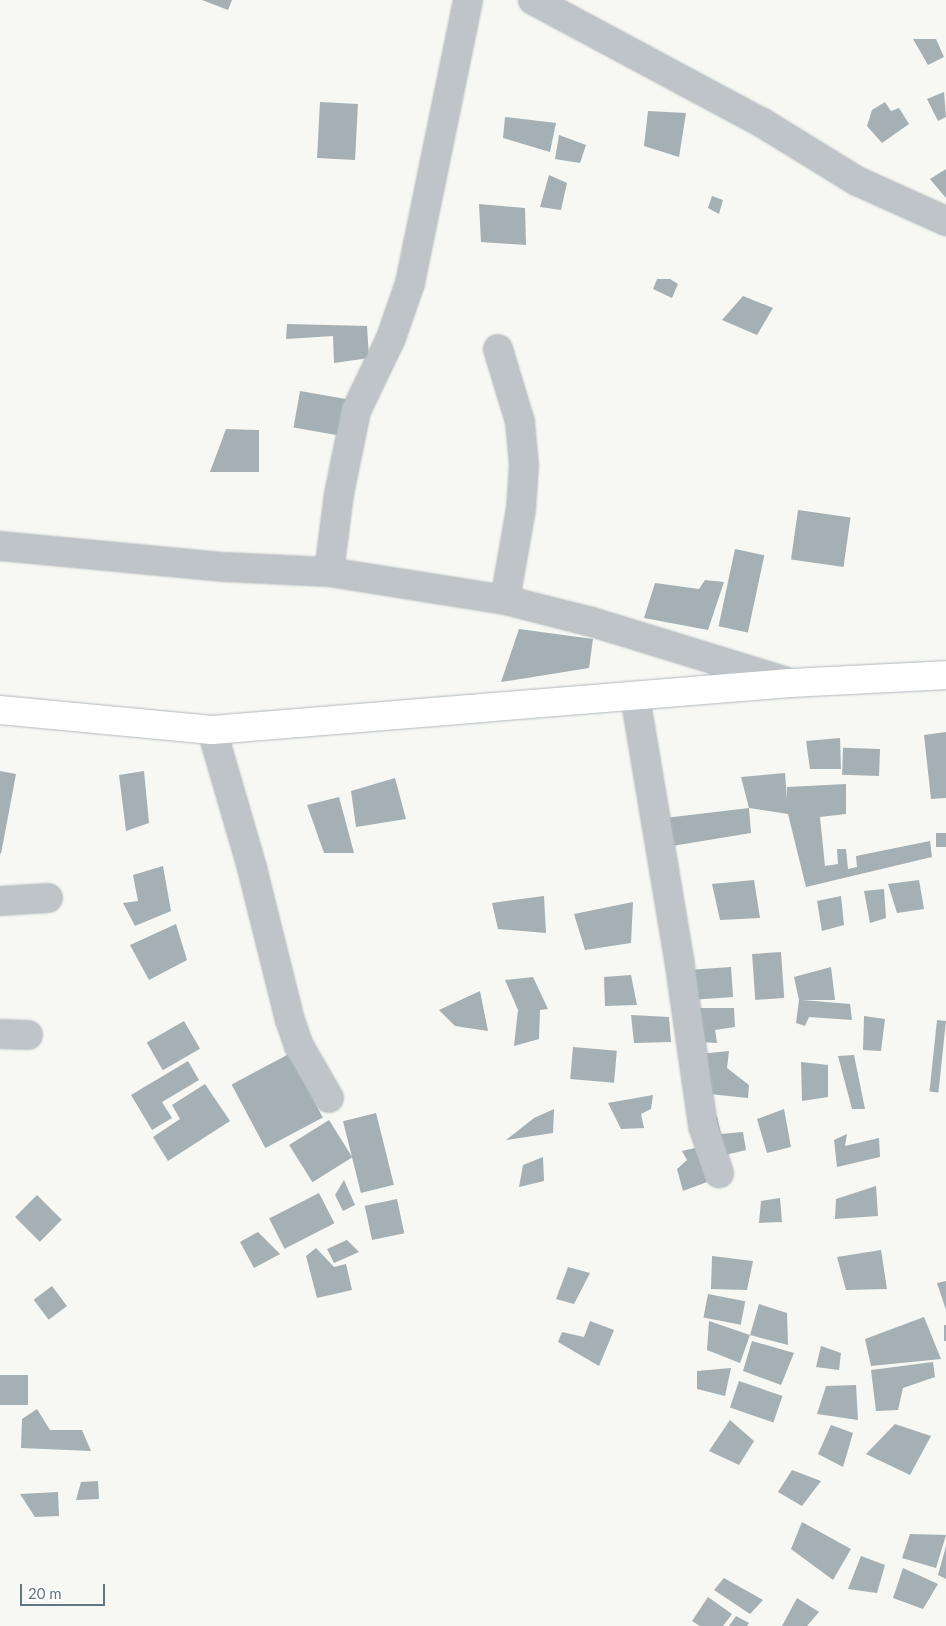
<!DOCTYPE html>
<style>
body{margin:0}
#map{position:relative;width:946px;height:1626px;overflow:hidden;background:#f7f7f4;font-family:Lato,sans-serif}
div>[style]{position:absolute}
.building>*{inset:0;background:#a4b0b4;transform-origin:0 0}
.roads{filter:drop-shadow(0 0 1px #b0b8bc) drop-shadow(0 0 1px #b0b8bc)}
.street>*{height:28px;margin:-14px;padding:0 14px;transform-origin:14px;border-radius:14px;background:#bec4c7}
.secondary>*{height:28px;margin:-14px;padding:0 14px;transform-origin:14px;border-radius:14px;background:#fff}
span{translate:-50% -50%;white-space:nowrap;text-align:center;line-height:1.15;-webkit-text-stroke:5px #fff;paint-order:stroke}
.scale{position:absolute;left:20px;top:1584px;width:85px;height:22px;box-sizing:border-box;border:2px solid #617780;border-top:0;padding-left:6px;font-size:15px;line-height:18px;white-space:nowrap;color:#617780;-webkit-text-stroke:4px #fff;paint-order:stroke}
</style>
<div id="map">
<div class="building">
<div style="clip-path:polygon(202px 0,232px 0,228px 10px)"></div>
<div style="clip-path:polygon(913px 39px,936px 39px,944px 57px,928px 65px)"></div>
<div style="clip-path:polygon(944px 92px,946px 117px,938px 121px,927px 99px)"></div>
<div style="left:320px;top:102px;width:38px;height:56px;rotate:3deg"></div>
<div style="clip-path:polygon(885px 102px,891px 111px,899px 108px,909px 124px,882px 143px,867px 126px,872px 110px)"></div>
<div style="clip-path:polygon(648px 111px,686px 113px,679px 157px,644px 146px)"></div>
<div style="clip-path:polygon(505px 117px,556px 123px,550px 152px,503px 138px)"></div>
<div style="clip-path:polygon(559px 135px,586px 145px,580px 163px,555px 159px)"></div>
<div style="clip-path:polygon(946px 169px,946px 198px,930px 179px)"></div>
<div style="clip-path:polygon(549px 175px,567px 183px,561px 210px,540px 207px)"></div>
<div style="clip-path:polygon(712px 196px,723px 200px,719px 214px,708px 208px)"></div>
<div style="clip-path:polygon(479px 204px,525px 208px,526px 245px,481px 242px)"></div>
<div style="clip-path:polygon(657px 279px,670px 279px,678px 284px,672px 298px,653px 289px)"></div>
<div style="clip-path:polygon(743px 296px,773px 308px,757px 335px,722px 320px)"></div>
<div style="clip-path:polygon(287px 324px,367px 326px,369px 358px,334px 363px,333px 336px,286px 339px)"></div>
<div style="left:300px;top:391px;width:48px;height:37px;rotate:10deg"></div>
<div style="clip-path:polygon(226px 429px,259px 430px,259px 472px,210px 472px)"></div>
<div style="left:798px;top:510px;width:53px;height:50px;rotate:8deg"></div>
<div style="left:735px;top:549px;width:30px;height:79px;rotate:12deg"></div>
<div style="clip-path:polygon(705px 580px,724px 582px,708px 630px,644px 618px,655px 583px,699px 589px)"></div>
<div style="clip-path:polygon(519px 629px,593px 639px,589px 668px,501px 682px)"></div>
<div style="clip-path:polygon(946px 732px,946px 798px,931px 799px,924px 735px)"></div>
<div style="clip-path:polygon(840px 738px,841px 769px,810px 769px,806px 741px)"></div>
<div style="left:880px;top:749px;width:27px;height:37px;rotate:92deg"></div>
<div style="clip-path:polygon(0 771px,16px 774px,1px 854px,0 853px)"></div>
<div style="clip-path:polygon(144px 771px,149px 823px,126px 831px,119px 775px)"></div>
<div style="clip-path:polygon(785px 773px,787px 800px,787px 787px,846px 784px,846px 814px,820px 817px,825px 866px,838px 864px,837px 849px,846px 849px,848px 869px,857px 867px,856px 856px,930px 841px,932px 857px,806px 887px,788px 814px,749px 808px,741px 777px)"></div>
<div style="clip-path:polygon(395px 778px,406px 819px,356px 827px,351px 791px)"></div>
<div style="clip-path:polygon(339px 797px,354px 853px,324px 853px,307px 805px)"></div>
<div style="clip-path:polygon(749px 808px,751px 833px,660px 848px,665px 818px)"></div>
<div style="left:946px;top:833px;width:14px;height:10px;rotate:90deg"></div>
<div style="clip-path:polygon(163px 866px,171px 911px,135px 926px,123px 903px,138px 901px,133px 875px)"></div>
<div style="clip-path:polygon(754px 880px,760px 918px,720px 920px,712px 884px)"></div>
<div style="clip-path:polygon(919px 880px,924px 909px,897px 913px,888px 884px)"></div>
<div style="clip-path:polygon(884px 889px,886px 918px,870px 923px,864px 891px)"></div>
<div style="clip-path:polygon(544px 896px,546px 933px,498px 929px,492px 903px)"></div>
<div style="clip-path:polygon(841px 896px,844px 925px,822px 931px,817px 901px)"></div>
<div style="clip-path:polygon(633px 902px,631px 943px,585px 950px,574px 914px)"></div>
<div style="clip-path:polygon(176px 924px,187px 960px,149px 980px,130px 945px)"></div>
<div style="left:781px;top:952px;width:46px;height:29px;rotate:86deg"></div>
<div style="left:731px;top:967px;width:30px;height:36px;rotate:86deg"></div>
<div style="clip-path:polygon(831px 967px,835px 1000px,802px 1000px,850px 1004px,852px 1020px,809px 1017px,805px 1026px,796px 1023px,799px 1000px,794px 977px)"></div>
<div style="clip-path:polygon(631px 975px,637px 1005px,605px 1006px,604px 977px)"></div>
<div style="clip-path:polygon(533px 977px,548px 1009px,540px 1010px,539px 1039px,514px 1046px,518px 1010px,505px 980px)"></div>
<div style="clip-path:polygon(480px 991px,488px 1031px,455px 1026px,439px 1010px)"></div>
<div style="clip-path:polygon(699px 1008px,734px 1008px,735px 1027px,715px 1030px,717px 1043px,700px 1042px)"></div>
<div style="clip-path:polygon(631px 1015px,669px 1017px,671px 1042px,634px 1043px)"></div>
<div style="clip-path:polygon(864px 1016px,885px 1019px,881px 1051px,863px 1050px)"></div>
<div style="left:937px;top:1020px;width:9px;height:72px;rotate:6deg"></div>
<div style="left:184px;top:1021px;width:32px;height:43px;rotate:60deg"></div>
<div style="left:573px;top:1047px;width:44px;height:32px;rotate:5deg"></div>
<div style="clip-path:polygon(729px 1051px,727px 1068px,749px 1085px,748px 1098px,709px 1094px,699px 1054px)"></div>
<div style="left:289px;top:1054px;width:72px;height:65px;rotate:62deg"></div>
<div style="clip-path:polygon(854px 1055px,865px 1109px,852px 1109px,838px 1056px)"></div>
<div style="clip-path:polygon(188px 1061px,199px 1080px,162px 1102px,172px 1118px,152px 1130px,131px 1095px)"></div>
<div style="clip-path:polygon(801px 1062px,828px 1065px,828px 1097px,802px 1101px)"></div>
<div style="clip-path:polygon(205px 1084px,230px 1121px,168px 1161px,153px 1137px,180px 1119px,172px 1105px)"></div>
<div style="clip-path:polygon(653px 1095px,651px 1109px,641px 1114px,644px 1128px,621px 1129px,608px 1103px)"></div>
<div style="clip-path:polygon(554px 1109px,553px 1133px,506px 1140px,534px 1118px)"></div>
<div style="clip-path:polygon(784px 1109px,791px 1147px,767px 1153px,757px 1119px)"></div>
<div style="left:376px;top:1113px;width:74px;height:34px;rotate:76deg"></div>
<div style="clip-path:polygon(717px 1116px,721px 1134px,743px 1132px,746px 1150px,717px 1157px,704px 1120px)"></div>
<div style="left:329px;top:1120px;width:44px;height:47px;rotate:58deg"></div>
<div style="clip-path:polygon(847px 1134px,845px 1146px,879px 1138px,880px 1157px,837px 1167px,834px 1140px)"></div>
<div style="clip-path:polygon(695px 1148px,707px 1182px,683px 1191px,677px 1169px,687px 1160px,682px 1151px)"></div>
<div style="clip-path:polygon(543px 1157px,544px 1181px,519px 1187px,523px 1165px)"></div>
<div style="clip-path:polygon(344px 1180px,355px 1205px,343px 1211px,335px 1195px)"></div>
<div style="clip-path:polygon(876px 1186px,878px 1216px,835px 1219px,836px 1199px)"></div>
<div style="left:319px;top:1193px;width:34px;height:56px;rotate:63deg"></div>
<div style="left:37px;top:1195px;width:35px;height:31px;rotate:45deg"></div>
<div style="clip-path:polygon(780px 1198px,782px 1222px,759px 1223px,761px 1201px)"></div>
<div style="left:397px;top:1199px;width:35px;height:33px;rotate:78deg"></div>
<div style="clip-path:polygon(258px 1232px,280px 1254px,254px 1268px,240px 1242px)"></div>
<div style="clip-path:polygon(347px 1240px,359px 1252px,334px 1263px,327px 1249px)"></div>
<div style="clip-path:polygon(316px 1248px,334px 1267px,346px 1264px,352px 1290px,317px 1298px,306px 1256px)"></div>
<div style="clip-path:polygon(881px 1250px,887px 1289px,846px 1290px,837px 1257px)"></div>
<div style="clip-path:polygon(712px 1256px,753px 1261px,747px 1290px,711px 1289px)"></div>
<div style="clip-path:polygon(568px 1267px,590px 1273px,574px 1304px,556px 1299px)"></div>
<div style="clip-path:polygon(946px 1281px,946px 1310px,937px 1283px)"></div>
<div style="left:52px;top:1286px;width:25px;height:23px;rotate:53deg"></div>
<div style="left:708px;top:1294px;width:38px;height:24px;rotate:11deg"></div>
<div style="clip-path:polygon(759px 1304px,787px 1313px,788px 1345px,750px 1335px)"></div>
<div style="clip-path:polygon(924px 1317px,941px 1359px,871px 1366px,865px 1339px)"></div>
<div style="clip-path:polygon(590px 1321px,614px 1330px,599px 1366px,558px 1342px,562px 1332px,584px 1337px)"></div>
<div style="clip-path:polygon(709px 1321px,750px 1335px,740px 1363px,707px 1350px)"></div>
<div style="left:944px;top:1325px;width:2px;height:16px"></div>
<div style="clip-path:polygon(752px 1341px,794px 1353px,781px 1385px,743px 1371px)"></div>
<div style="clip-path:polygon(821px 1346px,841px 1353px,839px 1370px,816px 1367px)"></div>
<div style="clip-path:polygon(933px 1362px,935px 1377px,903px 1388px,898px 1410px,876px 1411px,871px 1370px)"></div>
<div style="clip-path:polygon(731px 1368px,725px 1396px,697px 1389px,697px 1371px)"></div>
<div style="left:0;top:1375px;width:28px;height:30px"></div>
<div style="left:739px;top:1381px;width:46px;height:28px;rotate:19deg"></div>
<div style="clip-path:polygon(856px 1385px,858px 1420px,817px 1414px,826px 1386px)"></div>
<div style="clip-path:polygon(37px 1409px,50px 1430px,82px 1430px,91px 1451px,21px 1448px,22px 1419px)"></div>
<div style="clip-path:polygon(730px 1420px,754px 1441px,739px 1465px,709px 1451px)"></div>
<div style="clip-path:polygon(895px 1424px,931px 1436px,910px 1475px,866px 1454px)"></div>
<div style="clip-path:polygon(831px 1425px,853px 1433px,843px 1467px,818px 1454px)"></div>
<div style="clip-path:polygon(792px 1470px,821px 1481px,802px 1506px,778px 1492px)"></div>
<div style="clip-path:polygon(98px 1481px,99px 1499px,76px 1500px,81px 1482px)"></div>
<div style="clip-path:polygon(58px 1492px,59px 1516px,35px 1517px,20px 1494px)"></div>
<div style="clip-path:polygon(802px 1522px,851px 1549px,833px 1580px,791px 1549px)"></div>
<div style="clip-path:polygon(910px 1534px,946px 1535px,936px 1568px,902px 1558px)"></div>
<div style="clip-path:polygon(946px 1546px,946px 1579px,938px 1575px)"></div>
<div style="clip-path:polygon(861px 1556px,885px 1565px,877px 1593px,848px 1589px)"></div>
<div style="clip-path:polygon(903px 1568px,938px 1584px,923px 1609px,893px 1598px)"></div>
<div style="clip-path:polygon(724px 1578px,763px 1600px,750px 1614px,714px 1590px)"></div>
<div style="clip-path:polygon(708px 1597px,732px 1614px,723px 1626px,700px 1626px,692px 1621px)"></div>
<div style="clip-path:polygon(797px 1598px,819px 1612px,807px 1626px,782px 1626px)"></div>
<div style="clip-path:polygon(736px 1616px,749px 1623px,747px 1626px,729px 1626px)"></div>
</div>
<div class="roads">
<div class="street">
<div style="left:533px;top:0;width:259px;rotate:28.2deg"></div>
<div style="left:761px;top:122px;width:113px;rotate:31.6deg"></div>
<div style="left:857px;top:181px;width:98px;rotate:24.2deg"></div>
<div style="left:498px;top:349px;width:76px;rotate:73.2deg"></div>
<div style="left:520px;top:422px;width:43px;rotate:84.7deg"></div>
<div style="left:524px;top:465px;width:44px;rotate:93.9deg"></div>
<div style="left:521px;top:509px;width:92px;rotate:100deg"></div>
<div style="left:0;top:546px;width:225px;rotate:5.4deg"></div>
<div style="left:224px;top:567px;width:105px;rotate:2.7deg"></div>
<div style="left:329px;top:572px;width:178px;rotate:9deg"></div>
<div style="left:505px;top:600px;width:90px;rotate:14.2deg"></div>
<div style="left:592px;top:622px;width:207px;rotate:17.1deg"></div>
<div style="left:329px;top:572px;width:79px;rotate:-82.7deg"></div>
<div style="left:339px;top:494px;width:85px;rotate:-78.4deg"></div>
<div style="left:356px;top:411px;width:81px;rotate:-64.4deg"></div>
<div style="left:391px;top:338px;width:58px;rotate:-70.9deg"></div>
<div style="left:410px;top:283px;width:289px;rotate:-78.4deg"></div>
<div style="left:635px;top:696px;width:267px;rotate:80.5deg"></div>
<div style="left:679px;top:959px;width:169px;rotate:81.8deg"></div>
<div style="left:703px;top:1126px;width:50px;rotate:71.2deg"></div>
<div style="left:212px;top:730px;width:144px;rotate:73.8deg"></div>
<div style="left:252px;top:868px;width:157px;rotate:76deg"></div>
<div style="left:290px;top:1020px;width:28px;rotate:71deg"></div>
<div style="left:299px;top:1046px;width:60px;rotate:60deg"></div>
<div style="left:0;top:901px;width:48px;rotate:-3.6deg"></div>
<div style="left:0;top:1034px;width:28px;rotate:2deg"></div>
</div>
<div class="secondary">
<div style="left:0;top:710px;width:213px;rotate:5.4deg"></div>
<div style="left:212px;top:730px;width:580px;rotate:-4.65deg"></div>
<div style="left:790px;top:683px;width:156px;rotate:-2.9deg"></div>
</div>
</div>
<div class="scale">20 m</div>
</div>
